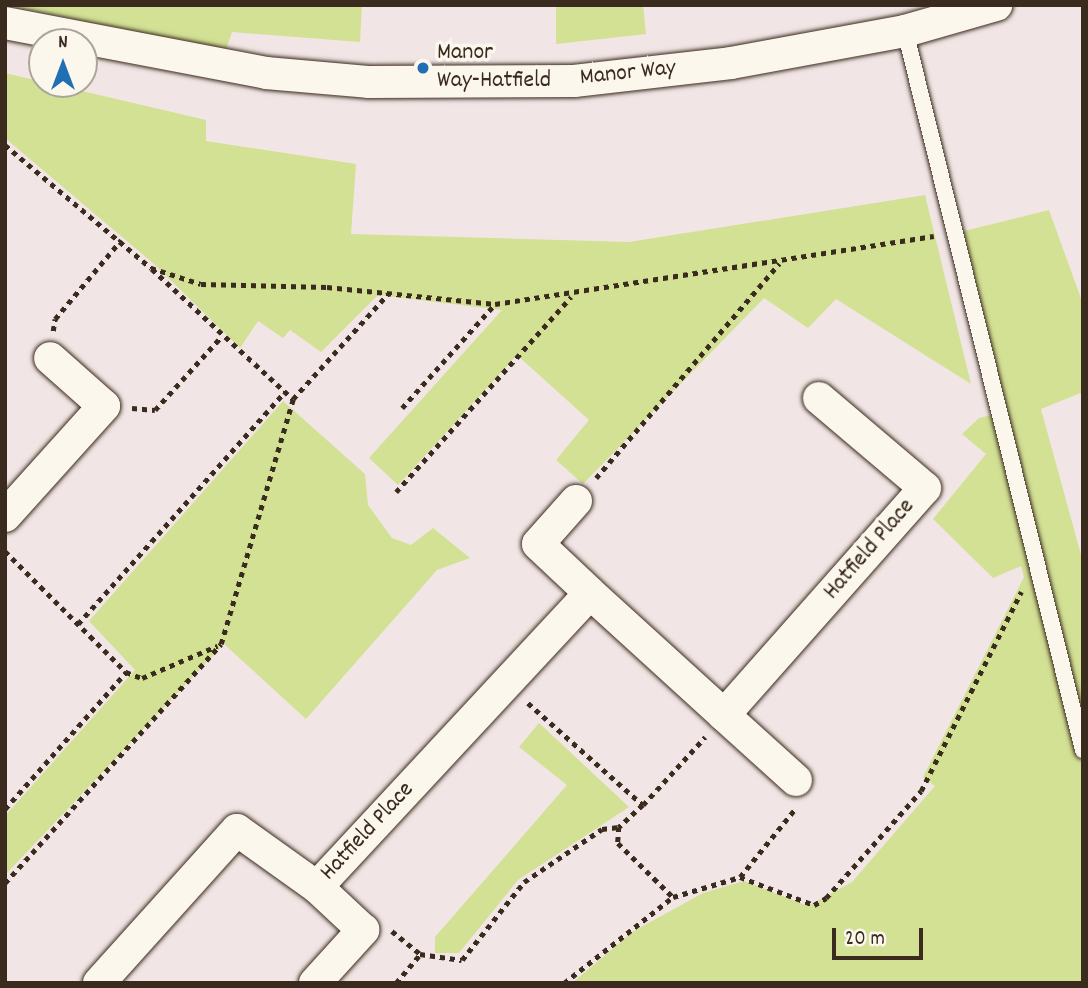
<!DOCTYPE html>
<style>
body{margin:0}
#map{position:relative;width:1088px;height:988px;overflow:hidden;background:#f1e6e5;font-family:Dekko,sans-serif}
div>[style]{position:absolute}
.green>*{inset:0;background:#d2e194}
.path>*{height:4.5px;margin-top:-2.25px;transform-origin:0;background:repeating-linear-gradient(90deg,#3b2a1e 0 5px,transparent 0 10px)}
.roads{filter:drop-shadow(0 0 2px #3b2a1e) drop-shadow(0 0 2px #3b2a1e)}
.lane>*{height:16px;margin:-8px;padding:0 8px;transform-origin:8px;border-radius:8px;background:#fbf7ec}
.street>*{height:32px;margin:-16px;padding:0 16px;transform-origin:16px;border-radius:16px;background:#fbf7ec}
.dots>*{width:19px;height:19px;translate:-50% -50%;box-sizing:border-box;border:4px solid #fbf7ec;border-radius:50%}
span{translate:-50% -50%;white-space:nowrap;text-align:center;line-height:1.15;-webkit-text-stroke:7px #fbf7ec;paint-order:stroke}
.poi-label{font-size:24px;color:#3b2a1e}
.left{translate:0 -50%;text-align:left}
.street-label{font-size:24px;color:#3b2a1e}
.frame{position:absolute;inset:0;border:7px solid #3b2a1e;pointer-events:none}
.north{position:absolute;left:28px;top:28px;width:70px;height:70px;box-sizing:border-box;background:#fbf7ec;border:2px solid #aea59a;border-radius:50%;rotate:0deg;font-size:19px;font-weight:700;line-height:28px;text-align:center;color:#3b2a1e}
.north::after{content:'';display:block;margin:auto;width:24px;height:32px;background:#1f6fb2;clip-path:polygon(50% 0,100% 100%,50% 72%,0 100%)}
.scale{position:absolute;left:832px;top:928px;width:91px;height:32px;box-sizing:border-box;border:4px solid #3b2a1e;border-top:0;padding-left:9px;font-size:21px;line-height:24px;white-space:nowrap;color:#3b2a1e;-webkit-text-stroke:5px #fbf7ec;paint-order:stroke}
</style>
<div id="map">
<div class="green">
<div style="clip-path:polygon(5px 5px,362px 5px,360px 42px,232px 32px,226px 50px)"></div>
<div style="clip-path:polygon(556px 5px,643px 5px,646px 34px,556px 44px)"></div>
<div style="clip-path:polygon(5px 73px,206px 120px,206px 141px,356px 164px,351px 234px,629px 242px,925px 195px,971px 384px,836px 299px,808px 328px,764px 298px,583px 484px,556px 460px,589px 420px,517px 355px,398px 485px,369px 458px,502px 310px,378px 295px,321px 352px,290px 330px,283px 338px,258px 321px,240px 348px,154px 264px,5px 138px)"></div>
<div style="clip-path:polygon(1049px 210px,1083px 304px,1083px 392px,1041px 409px,1083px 562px,1083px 983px,572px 983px,634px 931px,703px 893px,744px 881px,808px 906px,852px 882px,935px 786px,923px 777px,1024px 577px,1021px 566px,993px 578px,933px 519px,986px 454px,962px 434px,979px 418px,1005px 412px,960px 232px)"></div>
<div style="clip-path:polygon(283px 401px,365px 474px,368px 505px,392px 538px,411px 545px,433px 528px,470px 558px,437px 570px,306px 719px,224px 644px,5px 875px,5px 816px,135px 670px,89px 621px)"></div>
<div style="clip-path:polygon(539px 723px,629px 807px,518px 880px,459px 953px,435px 953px,435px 937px,567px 785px,519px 747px)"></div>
</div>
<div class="path">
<div style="left:5px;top:145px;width:191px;rotate:40.1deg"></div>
<div style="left:151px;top:268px;width:52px;rotate:17.7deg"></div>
<div style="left:201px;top:284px;width:126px;rotate:1.4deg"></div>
<div style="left:327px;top:287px;width:169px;rotate:5.8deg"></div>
<div style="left:495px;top:304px;width:444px;rotate:-8.8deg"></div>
<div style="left:152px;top:269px;width:192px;rotate:42.7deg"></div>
<div style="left:53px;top:331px;width:12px;rotate:-81deg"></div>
<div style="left:55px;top:319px;width:103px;rotate:-50.1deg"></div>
<div style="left:132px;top:408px;width:23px;rotate:5deg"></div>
<div style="left:155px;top:410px;width:98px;rotate:-47.9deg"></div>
<div style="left:402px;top:408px;width:140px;rotate:-48.2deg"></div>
<div style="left:596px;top:478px;width:282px;rotate:-49.5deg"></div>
<div style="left:396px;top:492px;width:262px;rotate:-48.1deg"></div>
<div style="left:5px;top:551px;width:171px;rotate:45deg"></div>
<div style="left:126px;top:672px;width:17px;rotate:21deg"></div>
<div style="left:142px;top:678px;width:82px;rotate:-23.1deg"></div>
<div style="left:78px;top:624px;width:311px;rotate:-48.3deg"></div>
<div style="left:528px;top:703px;width:154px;rotate:41.6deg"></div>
<div style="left:643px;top:805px;width:33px;rotate:137deg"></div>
<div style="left:619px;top:827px;width:16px;rotate:94deg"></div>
<div style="left:618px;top:843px;width:77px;rotate:44.5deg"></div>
<div style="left:643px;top:805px;width:92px;rotate:-47.6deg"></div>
<div style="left:5px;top:809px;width:183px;rotate:-48.5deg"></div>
<div style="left:740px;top:877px;width:87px;rotate:-51deg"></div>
<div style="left:5px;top:883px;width:322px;rotate:-47.9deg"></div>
<div style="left:221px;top:644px;width:255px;rotate:-73.6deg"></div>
<div style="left:293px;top:399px;width:142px;rotate:-47.9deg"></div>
<div style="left:392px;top:931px;width:36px;rotate:39deg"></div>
<div style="left:420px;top:954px;width:42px;rotate:8.1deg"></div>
<div style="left:462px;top:960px;width:100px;rotate:-51.5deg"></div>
<div style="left:524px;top:882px;width:94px;rotate:-34.2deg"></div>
<div style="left:602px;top:829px;width:17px;rotate:-7deg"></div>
<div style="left:396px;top:983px;width:38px;rotate:-50deg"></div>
<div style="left:564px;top:983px;width:139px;rotate:-38.3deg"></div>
<div style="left:673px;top:897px;width:70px;rotate:-16.6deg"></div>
<div style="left:740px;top:877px;width:79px;rotate:20.7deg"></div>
<div style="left:814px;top:905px;width:14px;rotate:-30deg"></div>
<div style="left:826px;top:898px;width:143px;rotate:-48.4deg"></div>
<div style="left:921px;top:791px;width:223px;rotate:-63.3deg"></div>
</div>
<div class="roads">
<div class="lane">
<div style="left:905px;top:31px;width:741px;rotate:76.1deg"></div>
</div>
<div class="street">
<div style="left:5px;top:23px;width:266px;rotate:10.8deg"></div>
<div style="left:266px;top:73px;width:102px;rotate:5deg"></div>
<div style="left:368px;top:82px;width:206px;rotate:-0.3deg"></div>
<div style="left:574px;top:81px;width:158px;rotate:-6.5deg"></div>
<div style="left:731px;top:63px;width:177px;rotate:-10.4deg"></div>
<div style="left:905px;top:31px;width:95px;rotate:-15.9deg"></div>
<div style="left:576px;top:501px;width:57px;rotate:131.5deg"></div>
<div style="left:538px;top:544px;width:71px;rotate:43.3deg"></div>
<div style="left:5px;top:516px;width:148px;rotate:-48deg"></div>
<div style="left:104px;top:406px;width:72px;rotate:-138.4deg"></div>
<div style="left:724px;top:715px;width:97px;rotate:42.1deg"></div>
<div style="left:99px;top:983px;width:206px;rotate:-48deg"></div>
<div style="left:237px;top:830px;width:98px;rotate:35.5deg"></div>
<div style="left:317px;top:887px;width:401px;rotate:-47.1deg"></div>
<div style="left:590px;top:593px;width:181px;rotate:42.3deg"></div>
<div style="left:724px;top:715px;width:303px;rotate:-48.5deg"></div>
<div style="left:925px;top:488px;width:139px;rotate:-139.7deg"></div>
<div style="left:315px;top:983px;width:72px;rotate:-47.8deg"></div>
<div style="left:363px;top:930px;width:63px;rotate:-136.9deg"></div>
</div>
</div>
<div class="dots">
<div style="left:423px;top:68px;background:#1f6fb2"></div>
</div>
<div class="poi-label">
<span class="left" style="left:437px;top:68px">Manor<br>Way-Hatfield</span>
</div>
<div class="street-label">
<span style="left:628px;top:74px;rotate:-6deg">Manor Way</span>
<span style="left:870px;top:550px;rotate:-49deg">Hatfield Place</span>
<span style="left:368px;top:832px;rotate:-47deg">Hatfield Place</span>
</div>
<div class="frame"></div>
<div class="north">N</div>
<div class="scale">20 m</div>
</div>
